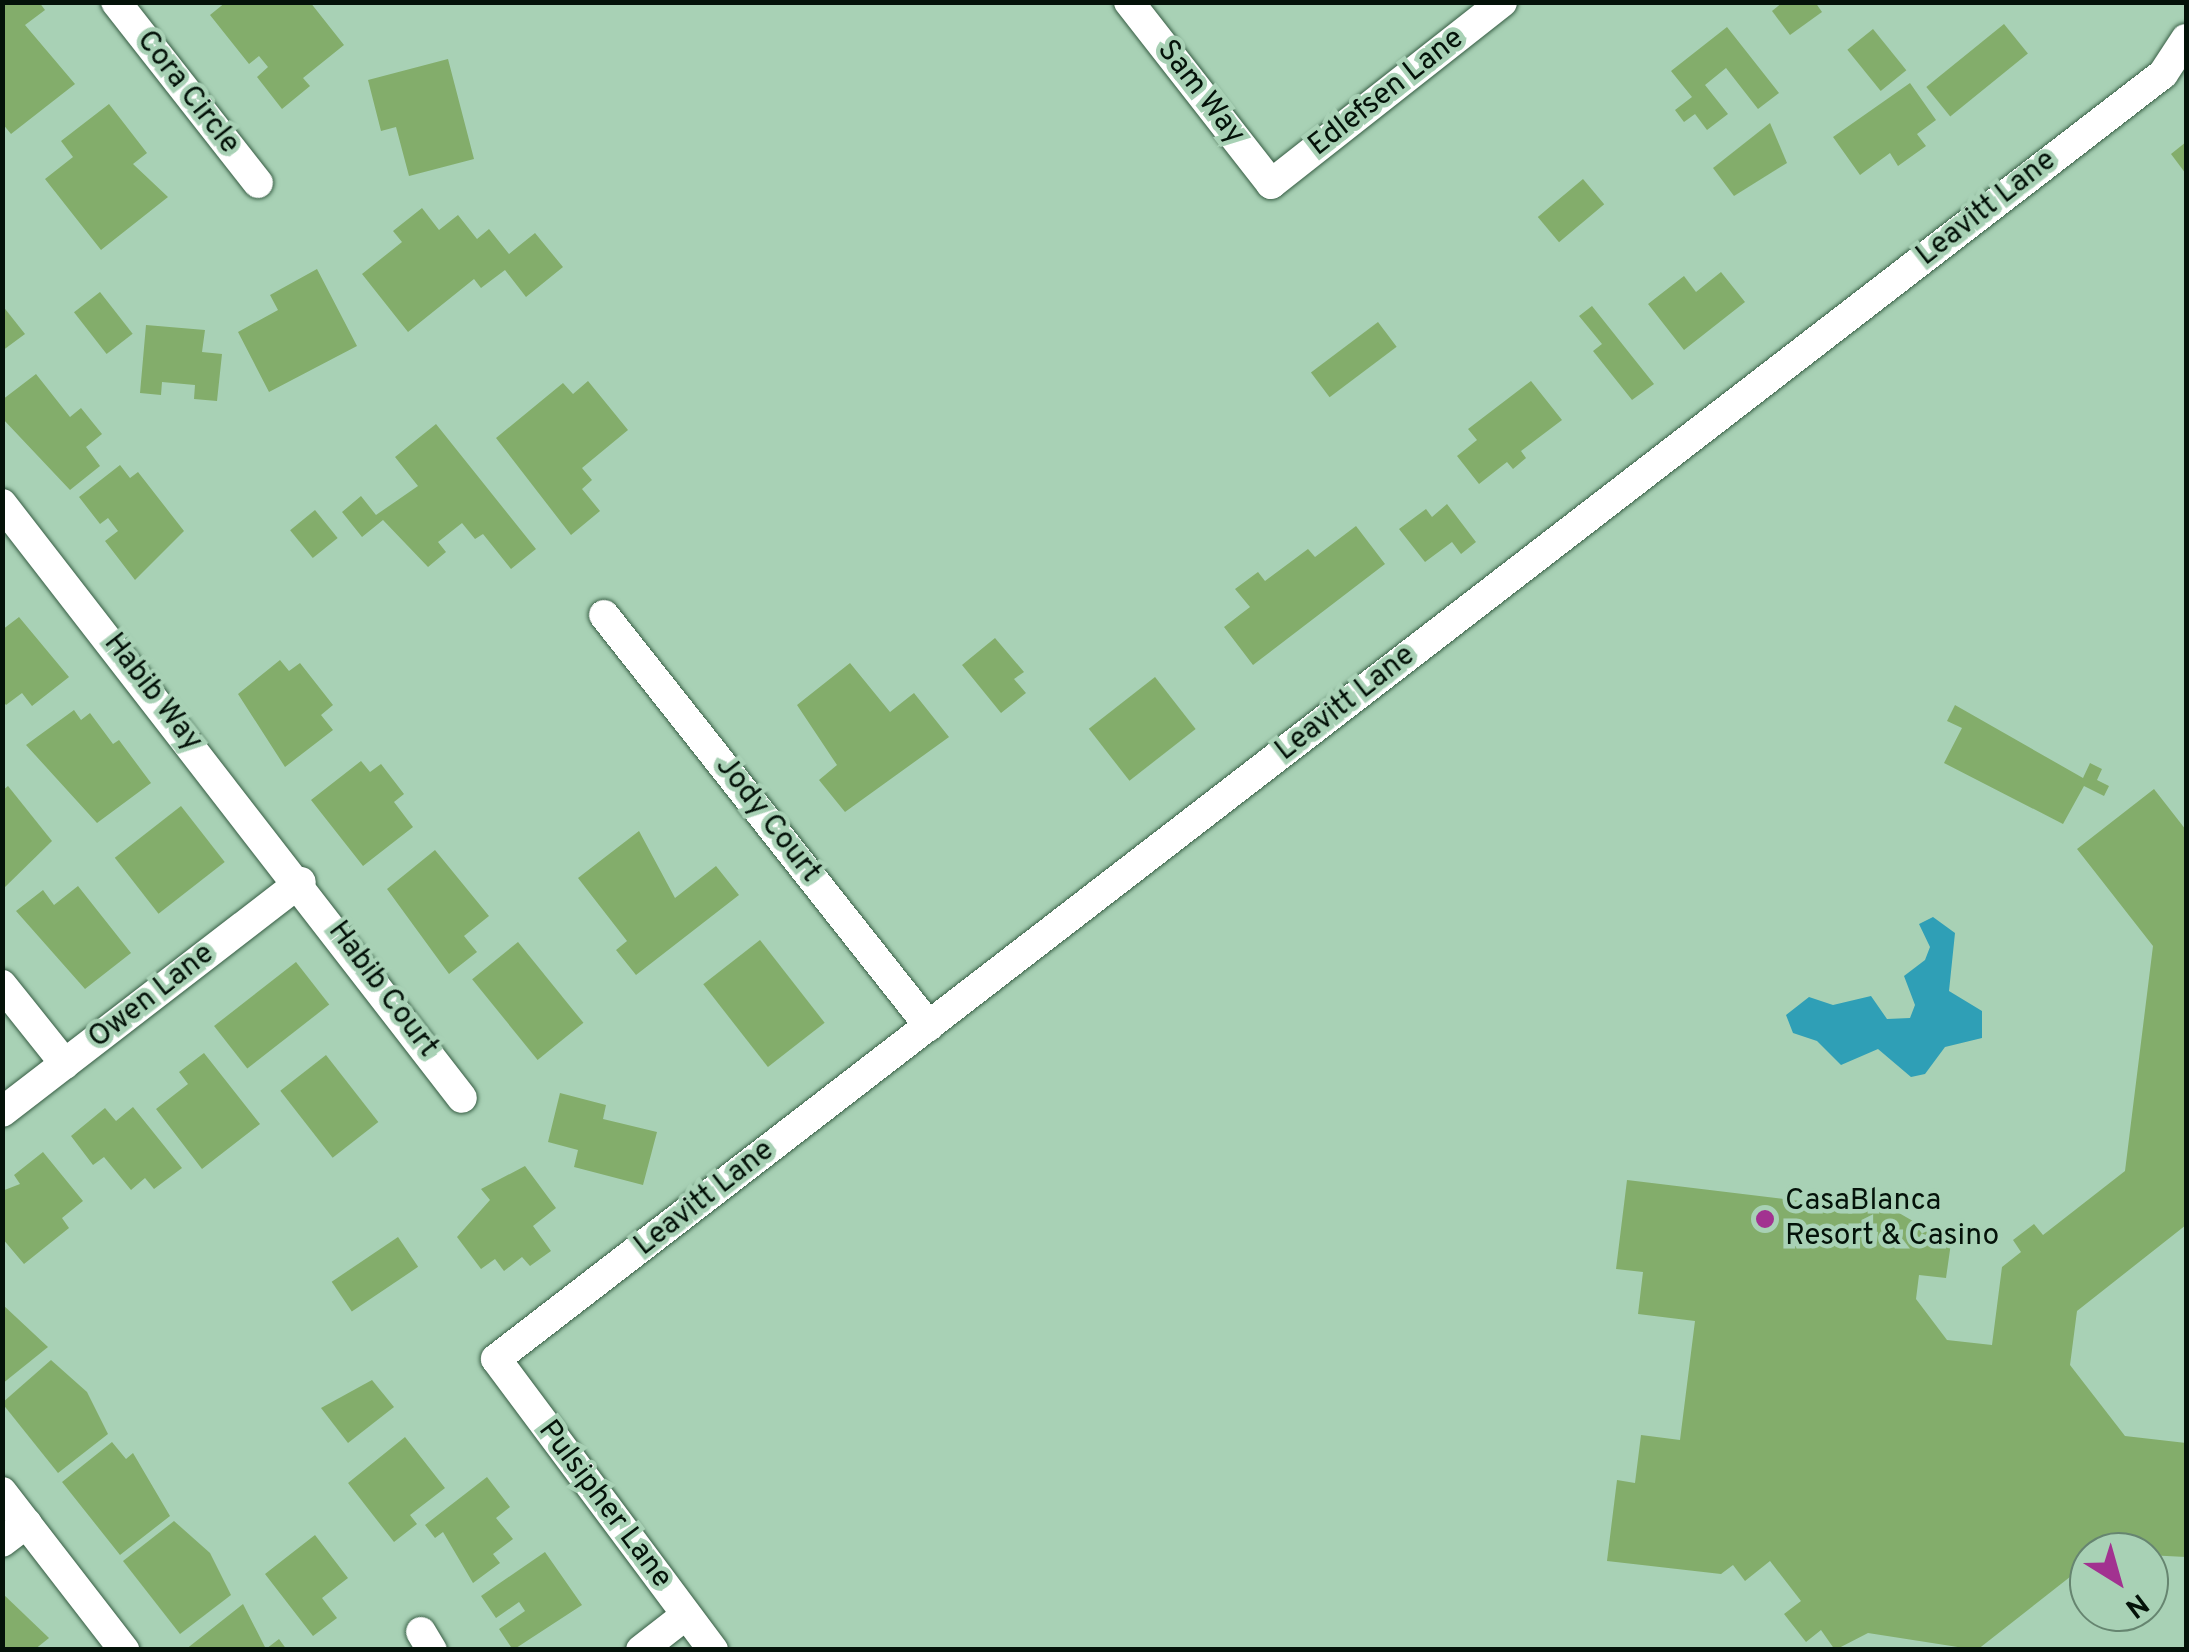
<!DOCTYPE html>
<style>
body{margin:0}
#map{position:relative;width:2189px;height:1652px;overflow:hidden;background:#a8d1b5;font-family:Overpass,sans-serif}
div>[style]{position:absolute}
.water>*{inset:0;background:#2f9fb6}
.building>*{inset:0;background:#83ad6b;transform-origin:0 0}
.roads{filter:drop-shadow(0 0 2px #375d44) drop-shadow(0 0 2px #375d44)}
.minor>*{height:30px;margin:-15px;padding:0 15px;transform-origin:15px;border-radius:15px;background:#fff}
.dots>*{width:28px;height:28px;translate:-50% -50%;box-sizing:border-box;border:5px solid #a8d1b5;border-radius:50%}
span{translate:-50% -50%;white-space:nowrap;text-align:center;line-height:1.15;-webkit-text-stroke:9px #a8d1b5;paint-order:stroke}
.street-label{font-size:30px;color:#041209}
.poi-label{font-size:30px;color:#041209}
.left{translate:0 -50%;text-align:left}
.frame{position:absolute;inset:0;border:5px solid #041209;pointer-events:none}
.north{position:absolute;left:2069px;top:1532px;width:100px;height:100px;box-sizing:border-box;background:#a8d1b5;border:2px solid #668570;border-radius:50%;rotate:143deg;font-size:28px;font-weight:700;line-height:40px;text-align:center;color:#041209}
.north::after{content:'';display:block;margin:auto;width:35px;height:45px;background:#a23290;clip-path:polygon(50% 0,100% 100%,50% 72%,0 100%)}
</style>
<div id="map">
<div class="water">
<div style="clip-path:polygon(1933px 917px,1955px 933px,1949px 991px,1982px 1011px,1982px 1038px,1945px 1047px,1925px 1074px,1911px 1077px,1878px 1049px,1841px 1065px,1817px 1041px,1793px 1033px,1786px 1015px,1809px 997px,1833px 1005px,1871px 996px,1887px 1019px,1910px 1018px,1915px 1005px,1904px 976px,1925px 960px,1930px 947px,1919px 924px)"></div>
</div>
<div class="building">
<div style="clip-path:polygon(2px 2px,39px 2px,45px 10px,25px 25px,75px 84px,11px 134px,2px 123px)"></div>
<div style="clip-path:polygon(226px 2px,310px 2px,344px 45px,303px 78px,310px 86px,282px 109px,257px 77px,268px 67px,259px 56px,249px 64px,210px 15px)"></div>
<div style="clip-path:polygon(1783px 2px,1815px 2px,1822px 12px,1790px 35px,1772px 11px)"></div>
<div style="left:2004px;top:24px;width:38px;height:100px;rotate:51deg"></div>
<div style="clip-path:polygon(1727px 27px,1779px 93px,1758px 109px,1726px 68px,1705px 85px,1728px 114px,1707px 130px,1695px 114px,1684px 122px,1675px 110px,1692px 97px,1671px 71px)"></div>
<div style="left:1873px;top:29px;width:53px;height:33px;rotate:51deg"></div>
<div style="clip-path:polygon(448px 59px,474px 159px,409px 176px,396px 127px,381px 131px,368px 80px)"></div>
<div style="clip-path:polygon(1910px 83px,1936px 120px,1917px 134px,1926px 146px,1898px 166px,1890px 153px,1860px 175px,1833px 137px)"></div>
<div style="clip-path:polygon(109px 104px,147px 153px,133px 164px,168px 197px,101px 250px,45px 179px,73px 157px,61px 141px)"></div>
<div style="clip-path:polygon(1770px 123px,1787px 163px,1734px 196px,1713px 168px)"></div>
<div style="clip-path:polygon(2186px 142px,2186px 174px,2171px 154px)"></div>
<div style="left:1583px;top:179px;width:33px;height:59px;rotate:50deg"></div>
<div style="clip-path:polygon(422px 208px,439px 230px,458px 215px,477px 239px,489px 229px,509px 254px,535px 233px,563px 267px,526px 297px,505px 270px,481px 288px,474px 279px,408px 332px,362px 274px,402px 242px,393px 231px)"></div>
<div style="clip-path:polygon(317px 269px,357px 346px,269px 392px,238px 332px,278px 310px,270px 295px)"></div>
<div style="clip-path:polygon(1721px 272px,1745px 302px,1684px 350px,1648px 304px,1684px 276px,1696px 292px)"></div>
<div style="left:100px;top:292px;width:53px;height:33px;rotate:52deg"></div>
<div style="clip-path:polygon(2px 305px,25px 334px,2px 351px)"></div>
<div style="clip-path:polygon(1592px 306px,1654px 384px,1632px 400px,1593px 351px,1602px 344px,1579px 316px)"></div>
<div style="left:1378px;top:322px;width:31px;height:84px;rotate:53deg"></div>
<div style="clip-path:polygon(146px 325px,205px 330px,202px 352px,222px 354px,217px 401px,194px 399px,195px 385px,162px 382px,161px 395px,140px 393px)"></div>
<div style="clip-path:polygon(36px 374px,70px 417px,81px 408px,102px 434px,86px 447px,100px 466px,70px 490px,2px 418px,2px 400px)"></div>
<div style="clip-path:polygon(588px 381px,628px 430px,582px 468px,592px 480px,582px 489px,600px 511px,571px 535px,496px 438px,563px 383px,573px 394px)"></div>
<div style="clip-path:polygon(1531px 381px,1562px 420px,1521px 451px,1526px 458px,1513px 469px,1507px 462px,1479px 484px,1457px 456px,1477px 440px,1468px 429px)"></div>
<div style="clip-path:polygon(436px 424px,536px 549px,511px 569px,483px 534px,475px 539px,462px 523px,438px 542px,446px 552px,428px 567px,383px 520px,362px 537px,342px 512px,361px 496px,376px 515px,418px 486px,395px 457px)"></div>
<div style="clip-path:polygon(120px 465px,130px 478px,138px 472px,184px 531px,135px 580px,105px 541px,118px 531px,108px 518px,100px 524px,79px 497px)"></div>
<div style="clip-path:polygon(1447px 504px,1476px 542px,1461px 554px,1452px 542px,1425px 562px,1399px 529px,1426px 509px,1432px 517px)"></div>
<div style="left:315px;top:510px;width:36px;height:32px;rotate:51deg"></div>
<div style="clip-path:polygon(1356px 526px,1385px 564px,1253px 665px,1224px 627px,1250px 607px,1235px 589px,1258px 572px,1265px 581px,1308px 549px,1315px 557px)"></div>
<div style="clip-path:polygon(19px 617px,69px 677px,32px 706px,22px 693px,6px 705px,2px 700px,2px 630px)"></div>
<div style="clip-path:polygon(995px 638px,1024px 672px,1014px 679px,1026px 693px,1001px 713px,962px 665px)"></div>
<div style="clip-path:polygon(280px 660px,289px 671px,300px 663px,333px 705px,321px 715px,333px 730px,285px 767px,238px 694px)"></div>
<div style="clip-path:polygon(850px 663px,890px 712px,914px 693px,949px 737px,845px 812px,819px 780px,837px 765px,797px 705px)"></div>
<div style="left:1155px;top:677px;width:66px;height:84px;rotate:52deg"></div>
<div style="clip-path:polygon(1955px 705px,2083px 778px,2090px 763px,2102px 769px,2097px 780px,2109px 786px,2104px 796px,2084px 786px,2063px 824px,1944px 763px,1962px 728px,1947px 721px)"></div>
<div style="clip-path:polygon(74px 710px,81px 720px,90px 713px,113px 744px,119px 740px,151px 783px,97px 823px,26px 745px)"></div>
<div style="clip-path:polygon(361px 761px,370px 772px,381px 764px,404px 794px,394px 802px,413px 827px,363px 866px,311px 800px)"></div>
<div style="clip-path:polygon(8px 786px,52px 841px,2px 890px,2px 791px)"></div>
<div style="clip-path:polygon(2154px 789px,2186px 830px,2186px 1225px,2077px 1311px,2070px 1365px,2125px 1436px,2186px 1443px,2186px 1557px,2089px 1552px,2089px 1562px,1977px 1650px,1868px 1633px,1835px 1650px,1821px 1630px,1806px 1642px,1784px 1614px,1801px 1601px,1770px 1561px,1745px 1581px,1733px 1565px,1721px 1574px,1607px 1561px,1617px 1480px,1635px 1483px,1641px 1435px,1680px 1440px,1695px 1321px,1638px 1314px,1643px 1272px,1616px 1269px,1627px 1180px,1899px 1213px,1951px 1243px,1946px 1278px,1919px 1275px,1916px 1299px,1947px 1340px,1992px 1345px,2002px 1267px,2021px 1252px,2013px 1240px,2034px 1224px,2043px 1235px,2125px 1171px,2153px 946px,2077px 849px)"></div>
<div style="left:181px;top:806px;width:71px;height:84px;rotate:52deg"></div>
<div style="clip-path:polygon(639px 831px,675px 898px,716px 866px,739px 895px,636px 975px,616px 950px,627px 941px,578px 878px)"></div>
<div style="clip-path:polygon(435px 850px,489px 916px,464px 936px,477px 952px,449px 974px,387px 889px)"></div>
<div style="clip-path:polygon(78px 886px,131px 953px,85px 989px,16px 911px,43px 890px,54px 905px)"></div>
<div style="left:760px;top:940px;width:105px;height:72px;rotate:52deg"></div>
<div style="left:518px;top:942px;width:104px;height:59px;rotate:51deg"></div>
<div style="left:296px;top:962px;width:54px;height:104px;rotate:52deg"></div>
<div style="clip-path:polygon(204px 1053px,260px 1124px,202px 1169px,156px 1109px,188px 1084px,179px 1072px)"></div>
<div style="left:326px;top:1055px;width:85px;height:58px;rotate:52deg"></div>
<div style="clip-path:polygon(560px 1093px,606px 1105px,603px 1119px,657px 1132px,643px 1185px,574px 1167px,578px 1150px,548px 1142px)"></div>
<div style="clip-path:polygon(133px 1107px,182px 1168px,154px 1189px,145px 1178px,131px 1190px,104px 1157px,93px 1165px,71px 1136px,105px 1108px,116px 1121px)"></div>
<div style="clip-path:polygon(43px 1152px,83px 1201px,62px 1218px,69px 1228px,24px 1264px,2px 1238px,2px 1191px,20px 1184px,14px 1175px)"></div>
<div style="clip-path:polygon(525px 1166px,556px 1208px,533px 1226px,551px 1251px,530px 1266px,522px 1257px,504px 1271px,495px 1259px,481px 1269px,457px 1237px,490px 1200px,481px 1189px)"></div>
<div style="left:398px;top:1237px;width:36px;height:80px;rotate:56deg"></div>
<div style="clip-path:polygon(2px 1304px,48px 1347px,2px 1384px)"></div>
<div style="clip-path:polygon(51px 1360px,87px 1392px,108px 1434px,58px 1473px,2px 1403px)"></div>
<div style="clip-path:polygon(372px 1380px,394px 1407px,348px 1443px,321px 1408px)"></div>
<div style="clip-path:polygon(405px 1437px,445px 1488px,410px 1515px,417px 1524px,394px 1542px,348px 1483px)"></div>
<div style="clip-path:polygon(112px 1442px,126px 1459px,133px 1453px,170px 1516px,120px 1555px,62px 1482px)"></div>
<div style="clip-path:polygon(487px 1477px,510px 1507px,496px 1518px,513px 1539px,493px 1554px,500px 1563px,473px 1583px,443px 1532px,435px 1538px,425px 1525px)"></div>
<div style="clip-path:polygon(174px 1521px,210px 1553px,231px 1595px,180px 1634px,123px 1561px)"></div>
<div style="clip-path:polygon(315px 1535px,348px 1578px,322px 1598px,337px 1618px,313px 1636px,265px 1574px)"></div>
<div style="clip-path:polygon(545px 1552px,582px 1605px,513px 1650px,499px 1629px,525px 1611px,519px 1602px,496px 1618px,481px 1596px)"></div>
<div style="clip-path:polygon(2px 1593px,49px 1638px,34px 1650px,2px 1650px)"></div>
<div style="clip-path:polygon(243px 1604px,266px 1649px,279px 1639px,287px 1650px,185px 1650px)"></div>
</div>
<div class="roads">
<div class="minor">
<div style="left:116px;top:2px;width:230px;rotate:51.9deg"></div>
<div style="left:1129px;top:2px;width:231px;rotate:52deg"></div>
<div style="left:1271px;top:184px;width:294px;rotate:-38.2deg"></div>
<div style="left:2px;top:504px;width:751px;rotate:52.25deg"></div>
<div style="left:604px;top:615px;width:524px;rotate:51.66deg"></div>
<div style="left:2px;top:985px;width:101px;rotate:51.4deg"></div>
<div style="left:2px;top:1112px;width:377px;rotate:-37.6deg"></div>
<div style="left:2px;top:1492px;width:200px;rotate:52.3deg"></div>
<div style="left:2px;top:1542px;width:31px;rotate:-37deg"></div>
<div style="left:421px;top:1632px;width:21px;rotate:59deg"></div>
<div style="left:641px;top:1650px;width:57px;rotate:-37.9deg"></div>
<div style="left:713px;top:1650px;width:363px;rotate:-126.7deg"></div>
<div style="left:496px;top:1359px;width:2105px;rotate:-37.63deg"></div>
<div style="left:2163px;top:74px;width:42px;rotate:-56.7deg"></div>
</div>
</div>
<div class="dots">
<div style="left:1765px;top:1219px;background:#a23290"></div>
</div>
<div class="street-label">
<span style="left:187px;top:93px;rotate:52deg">Cora Circle</span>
<span style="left:1200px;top:93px;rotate:52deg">Sam Way</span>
<span style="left:1387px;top:93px;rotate:-38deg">Edlefsen Lane</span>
<span style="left:1987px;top:209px;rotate:-38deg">Leavitt Lane</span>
<span style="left:152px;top:693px;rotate:52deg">Habib Way</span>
<span style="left:1346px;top:704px;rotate:-38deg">Leavitt Lane</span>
<span style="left:767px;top:820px;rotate:52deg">Jody Court</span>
<span style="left:382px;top:990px;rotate:53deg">Habib Court</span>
<span style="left:152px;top:997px;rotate:-38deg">Owen Lane</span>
<span style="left:705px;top:1199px;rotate:-38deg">Leavitt Lane</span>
<span style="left:604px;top:1505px;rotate:53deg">Pulsipher Lane</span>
</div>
<div class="poi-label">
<span class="left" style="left:1785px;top:1219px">CasaBlanca<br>Resort &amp; Casino</span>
</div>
<div class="frame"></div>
<div class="north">N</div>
</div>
